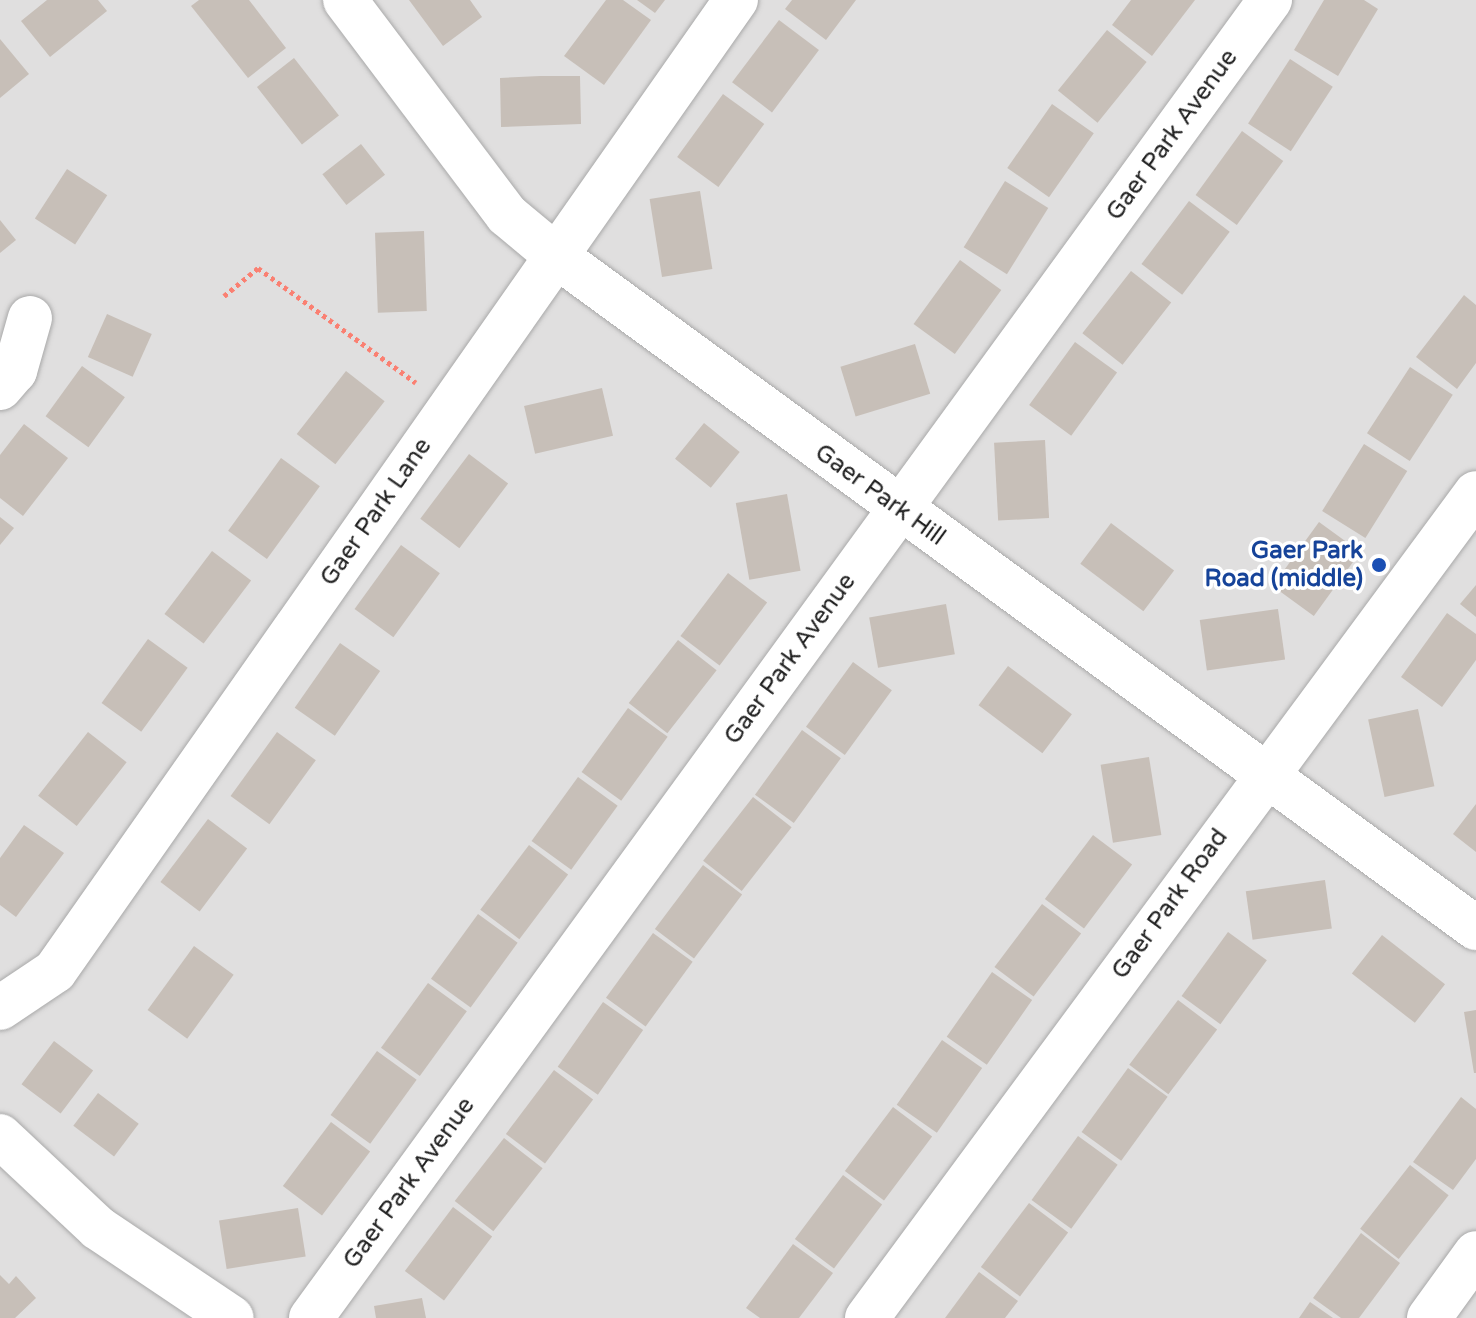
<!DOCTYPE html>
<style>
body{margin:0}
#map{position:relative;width:1476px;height:1318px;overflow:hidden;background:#f2efe9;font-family:"Varela Round",sans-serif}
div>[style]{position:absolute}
.residential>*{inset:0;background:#e0dfdf;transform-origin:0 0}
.building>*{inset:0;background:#c7bfb8;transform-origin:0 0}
.path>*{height:5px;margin-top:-2.5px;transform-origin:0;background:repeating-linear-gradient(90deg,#fa8072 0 4px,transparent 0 8px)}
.roads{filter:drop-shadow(0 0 2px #a9a9a9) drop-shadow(0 0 2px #a9a9a9)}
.street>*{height:44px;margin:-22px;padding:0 22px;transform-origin:22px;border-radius:22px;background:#fff}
.dots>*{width:22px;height:22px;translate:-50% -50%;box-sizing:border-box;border:4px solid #fff;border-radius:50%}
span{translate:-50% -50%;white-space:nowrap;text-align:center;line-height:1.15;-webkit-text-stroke:7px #fff;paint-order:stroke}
.street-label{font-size:24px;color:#222}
.transit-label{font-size:24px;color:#164399;font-weight:700}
.right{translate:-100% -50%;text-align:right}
</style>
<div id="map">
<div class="residential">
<div style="left:0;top:0;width:1476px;height:1318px"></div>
</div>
<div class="building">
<div style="clip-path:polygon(47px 0,98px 0,107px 11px,50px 57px,21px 21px)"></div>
<div style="clip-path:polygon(199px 0,249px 0,286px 48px,248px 78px,191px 6px)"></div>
<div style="clip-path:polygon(409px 0,470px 0,482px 17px,443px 46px)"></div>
<div style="clip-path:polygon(606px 0,623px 0,651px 20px,604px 85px,564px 56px)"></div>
<div style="clip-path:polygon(637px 0,665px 0,655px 13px)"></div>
<div style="clip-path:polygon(792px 0,856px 0,826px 40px,785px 9px)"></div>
<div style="clip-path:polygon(1131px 0,1195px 0,1152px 56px,1112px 25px)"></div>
<div style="clip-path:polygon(1324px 0,1364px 0,1378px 9px,1338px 76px,1294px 50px)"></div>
<div style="left:779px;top:20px;width:50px;height:78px;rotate:37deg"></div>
<div style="left:1107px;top:30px;width:51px;height:78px;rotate:39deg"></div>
<div style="clip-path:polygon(0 39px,29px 74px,0 98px)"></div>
<div style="left:294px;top:58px;width:73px;height:47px;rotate:52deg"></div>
<div style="left:1290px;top:59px;width:51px;height:77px;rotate:33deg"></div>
<div style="clip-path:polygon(540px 76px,580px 76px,581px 124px,501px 127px,500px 78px)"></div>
<div style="left:723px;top:94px;width:51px;height:78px;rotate:36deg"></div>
<div style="left:1052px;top:104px;width:51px;height:78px;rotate:35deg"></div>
<div style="left:1242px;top:131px;width:51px;height:79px;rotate:36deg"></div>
<div style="left:361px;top:144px;width:39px;height:49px;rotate:52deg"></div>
<div style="left:67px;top:169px;width:48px;height:59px;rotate:33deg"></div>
<div style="left:1005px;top:181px;width:51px;height:78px;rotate:32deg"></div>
<div style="left:700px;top:191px;width:79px;height:51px;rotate:81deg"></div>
<div style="left:1189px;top:201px;width:51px;height:79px;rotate:37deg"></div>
<div style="clip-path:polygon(0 220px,16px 240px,0 253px)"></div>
<div style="left:424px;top:231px;width:80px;height:49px;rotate:88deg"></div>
<div style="left:960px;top:260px;width:51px;height:79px;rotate:36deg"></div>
<div style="left:1131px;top:271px;width:51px;height:79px;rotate:38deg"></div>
<div style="clip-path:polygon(1464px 295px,1476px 305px,1476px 363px,1457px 389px,1416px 357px)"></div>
<div style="left:107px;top:314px;width:49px;height:47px;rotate:24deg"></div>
<div style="left:1075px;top:342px;width:52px;height:78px;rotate:36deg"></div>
<div style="left:915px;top:344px;width:52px;height:78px;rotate:73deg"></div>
<div style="left:82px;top:366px;width:53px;height:62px;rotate:36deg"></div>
<div style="left:1410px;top:367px;width:51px;height:79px;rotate:33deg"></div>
<div style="left:346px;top:371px;width:49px;height:80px;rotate:38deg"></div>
<div style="left:602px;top:388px;width:49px;height:80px;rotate:77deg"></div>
<div style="left:704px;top:423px;width:46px;height:46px;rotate:39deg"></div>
<div style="clip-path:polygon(24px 424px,68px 458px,23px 516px,0 498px,0 455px)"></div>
<div style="left:1045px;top:440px;width:78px;height:51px;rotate:87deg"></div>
<div style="left:1364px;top:444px;width:51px;height:79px;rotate:32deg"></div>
<div style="left:469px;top:454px;width:49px;height:81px;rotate:37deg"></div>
<div style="left:281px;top:458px;width:48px;height:90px;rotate:36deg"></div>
<div style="left:787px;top:494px;width:78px;height:52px;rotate:80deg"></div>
<div style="clip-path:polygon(0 517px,14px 528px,0 545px)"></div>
<div style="left:1319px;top:522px;width:51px;height:79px;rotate:36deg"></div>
<div style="left:1111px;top:523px;width:79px;height:51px;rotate:37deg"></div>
<div style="left:401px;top:545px;width:48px;height:79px;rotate:36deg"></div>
<div style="left:212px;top:551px;width:49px;height:79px;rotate:37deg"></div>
<div style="left:728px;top:573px;width:49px;height:79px;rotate:37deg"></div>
<div style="clip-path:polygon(1476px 585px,1476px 617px,1460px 604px)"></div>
<div style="left:946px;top:604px;width:51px;height:78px;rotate:80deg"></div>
<div style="left:1278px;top:609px;width:51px;height:79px;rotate:82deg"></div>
<div style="clip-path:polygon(1447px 613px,1476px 634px,1476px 660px,1442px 707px,1401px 677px)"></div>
<div style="left:148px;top:639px;width:49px;height:79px;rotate:36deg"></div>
<div style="left:678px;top:640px;width:49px;height:80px;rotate:38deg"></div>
<div style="left:340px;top:643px;width:49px;height:79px;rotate:35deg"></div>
<div style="left:853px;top:662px;width:48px;height:80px;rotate:36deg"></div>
<div style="left:1008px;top:666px;width:80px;height:49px;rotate:37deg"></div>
<div style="left:628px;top:708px;width:49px;height:79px;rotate:36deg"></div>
<div style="left:1418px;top:709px;width:79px;height:51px;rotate:78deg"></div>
<div style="left:802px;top:730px;width:48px;height:80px;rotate:36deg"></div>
<div style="left:88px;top:732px;width:49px;height:81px;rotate:38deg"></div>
<div style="left:277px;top:732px;width:48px;height:79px;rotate:36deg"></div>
<div style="left:1149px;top:757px;width:79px;height:49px;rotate:81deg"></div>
<div style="left:578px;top:777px;width:49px;height:79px;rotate:36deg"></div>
<div style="left:753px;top:797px;width:49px;height:81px;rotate:38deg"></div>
<div style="clip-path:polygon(1476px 804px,1476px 852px,1453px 834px)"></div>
<div style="left:208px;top:819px;width:49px;height:79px;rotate:37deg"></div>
<div style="clip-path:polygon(24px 825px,64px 853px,16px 917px,0 905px,0 858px)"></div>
<div style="left:1093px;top:835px;width:49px;height:80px;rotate:37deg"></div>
<div style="left:529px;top:845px;width:49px;height:81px;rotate:37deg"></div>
<div style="left:703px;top:865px;width:49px;height:80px;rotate:37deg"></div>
<div style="left:1325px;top:880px;width:49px;height:80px;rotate:82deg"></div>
<div style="left:1042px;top:904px;width:49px;height:79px;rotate:37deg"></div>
<div style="left:478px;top:914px;width:49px;height:80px;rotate:36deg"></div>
<div style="left:1228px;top:932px;width:48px;height:79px;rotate:36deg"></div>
<div style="left:653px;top:933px;width:49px;height:80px;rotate:36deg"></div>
<div style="left:1382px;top:935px;width:80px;height:49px;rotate:38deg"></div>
<div style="left:194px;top:946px;width:49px;height:79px;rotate:36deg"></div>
<div style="left:992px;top:972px;width:49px;height:79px;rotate:35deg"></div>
<div style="left:428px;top:983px;width:48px;height:80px;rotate:36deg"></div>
<div style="left:1178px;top:1000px;width:49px;height:81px;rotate:37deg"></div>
<div style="left:603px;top:1002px;width:49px;height:79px;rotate:35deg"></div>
<div style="clip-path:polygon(1476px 1010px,1476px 1073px,1474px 1073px,1464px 1012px)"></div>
<div style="left:942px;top:1040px;width:49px;height:79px;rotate:35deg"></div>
<div style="left:54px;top:1041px;width:49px;height:54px;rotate:37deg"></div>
<div style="left:377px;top:1051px;width:49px;height:79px;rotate:36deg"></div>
<div style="left:1128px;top:1068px;width:49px;height:79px;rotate:36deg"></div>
<div style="left:554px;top:1070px;width:49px;height:80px;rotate:37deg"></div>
<div style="left:98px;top:1093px;width:51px;height:41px;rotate:37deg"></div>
<div style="clip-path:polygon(1461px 1097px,1476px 1109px,1476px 1159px,1453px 1190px,1413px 1162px)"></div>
<div style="left:893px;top:1107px;width:49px;height:80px;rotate:37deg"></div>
<div style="left:331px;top:1122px;width:49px;height:80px;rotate:37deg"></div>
<div style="left:1078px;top:1136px;width:49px;height:79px;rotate:36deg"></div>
<div style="left:504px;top:1138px;width:49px;height:80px;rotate:38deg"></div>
<div style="left:1410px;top:1165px;width:49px;height:81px;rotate:38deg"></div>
<div style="left:843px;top:1175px;width:49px;height:80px;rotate:37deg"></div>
<div style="left:1029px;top:1203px;width:49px;height:80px;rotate:37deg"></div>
<div style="left:453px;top:1207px;width:49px;height:80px;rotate:37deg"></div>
<div style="left:298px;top:1208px;width:49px;height:80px;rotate:81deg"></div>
<div style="clip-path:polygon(1361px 1233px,1400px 1263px,1359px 1318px,1341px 1318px,1313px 1298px)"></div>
<div style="clip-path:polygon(793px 1244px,833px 1273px,799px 1318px,760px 1318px,746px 1308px)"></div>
<div style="clip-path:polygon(979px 1272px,1018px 1301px,1005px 1318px,945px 1318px)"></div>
<div style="clip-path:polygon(0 1275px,9px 1284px,16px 1276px,36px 1298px,15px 1318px,0 1318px)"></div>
<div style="clip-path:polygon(422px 1298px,426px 1318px,376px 1318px,374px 1306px)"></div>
<div style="clip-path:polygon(1310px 1302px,1333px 1318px,1299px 1318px)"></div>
</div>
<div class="path">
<div style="left:224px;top:296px;width:44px;rotate:-39.5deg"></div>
<div style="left:258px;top:268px;width:195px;rotate:36deg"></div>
</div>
<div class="roads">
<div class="street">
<div style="left:345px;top:0;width:269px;rotate:53deg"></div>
<div style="left:507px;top:215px;width:62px;rotate:39.8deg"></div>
<div style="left:555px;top:255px;width:1141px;rotate:36.16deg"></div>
<div style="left:0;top:388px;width:23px;rotate:-49deg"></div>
<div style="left:15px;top:371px;width:55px;rotate:-74.2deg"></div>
<div style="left:0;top:1008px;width:66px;rotate:-33.9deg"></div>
<div style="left:55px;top:971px;width:1186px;rotate:-54.96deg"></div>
<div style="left:0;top:1136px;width:134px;rotate:43.2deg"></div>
<div style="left:98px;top:1228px;width:161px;rotate:33.9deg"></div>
<div style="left:311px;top:1318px;width:1630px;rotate:-53.96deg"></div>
<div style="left:867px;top:1318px;width:1025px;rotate:-53.57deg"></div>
<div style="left:1429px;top:1318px;width:80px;rotate:-54.1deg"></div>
</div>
</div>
<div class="dots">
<div style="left:1379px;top:565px;background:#1a4fb4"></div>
</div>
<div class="street-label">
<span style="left:1172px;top:135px;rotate:-54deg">Gaer Park Avenue</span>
<span style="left:880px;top:495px;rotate:36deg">Gaer Park Hill</span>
<span style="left:376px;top:512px;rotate:-55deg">Gaer Park Lane</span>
<span style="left:790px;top:659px;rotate:-54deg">Gaer Park Avenue</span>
<span style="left:1170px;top:904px;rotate:-54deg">Gaer Park Road</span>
<span style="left:409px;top:1183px;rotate:-54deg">Gaer Park Avenue</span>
</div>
<div class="transit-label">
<span class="right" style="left:1363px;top:565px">Gaer Park<br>Road (middle)</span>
</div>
</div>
